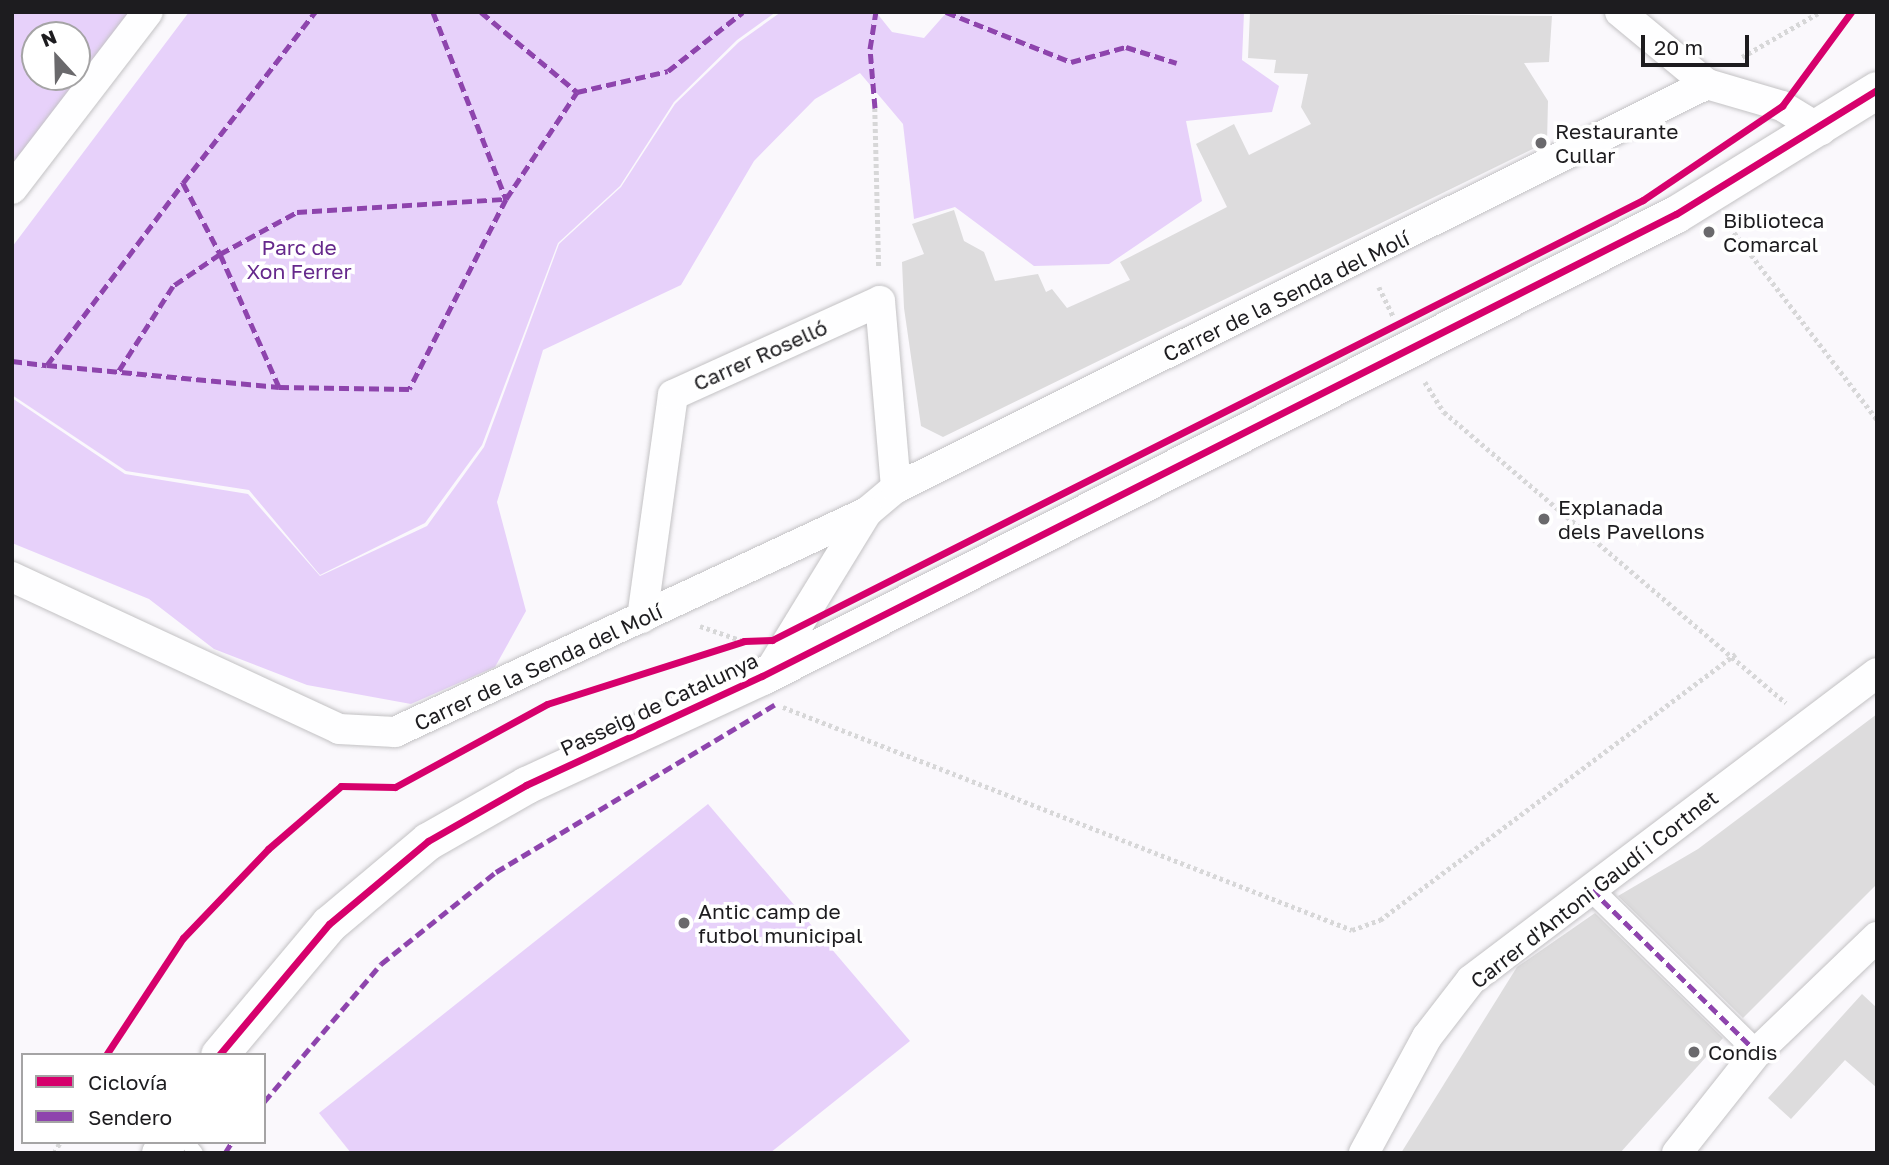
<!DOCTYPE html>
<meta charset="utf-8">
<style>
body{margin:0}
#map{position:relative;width:1889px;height:1165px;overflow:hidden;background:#faf8fc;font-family:"Golos Text",sans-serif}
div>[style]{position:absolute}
.green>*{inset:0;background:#e7d1fa}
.building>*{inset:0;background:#dddcdd}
.path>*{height:4.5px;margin-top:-2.25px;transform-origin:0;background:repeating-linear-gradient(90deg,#d7d7d8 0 3.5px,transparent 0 7px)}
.roads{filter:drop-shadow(0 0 2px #c3c2c4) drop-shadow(0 0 2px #c3c2c4)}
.service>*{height:14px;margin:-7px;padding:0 7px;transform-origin:7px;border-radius:7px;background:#fefeff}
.pedestrian>*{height:23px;margin:-11.5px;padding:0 11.5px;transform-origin:11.5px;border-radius:11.5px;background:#fefeff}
.minor>*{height:30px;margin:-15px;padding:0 15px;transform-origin:15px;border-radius:15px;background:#fefeff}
.tertiary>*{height:37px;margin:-18.5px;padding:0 18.5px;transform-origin:18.5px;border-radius:18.5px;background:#fefeff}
.quiet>*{height:5px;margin-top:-2.5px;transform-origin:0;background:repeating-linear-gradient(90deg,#8e44ad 0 10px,transparent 0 15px)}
.cycleway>*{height:7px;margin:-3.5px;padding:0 3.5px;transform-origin:3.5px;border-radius:3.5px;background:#d6006c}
.dots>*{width:19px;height:19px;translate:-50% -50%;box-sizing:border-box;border:4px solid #fff;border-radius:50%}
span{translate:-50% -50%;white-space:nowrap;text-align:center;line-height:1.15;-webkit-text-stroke:7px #fff;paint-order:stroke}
.poi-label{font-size:21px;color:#1d1c1f}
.left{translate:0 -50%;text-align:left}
.park-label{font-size:21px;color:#66298c}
.street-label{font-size:21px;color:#1d1c1f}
.frame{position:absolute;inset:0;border:14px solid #1d1c1f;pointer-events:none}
.legend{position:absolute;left:21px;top:1053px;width:245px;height:91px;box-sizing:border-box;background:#fff;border:2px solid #a5a4a5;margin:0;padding:9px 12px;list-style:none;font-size:21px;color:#1d1c1f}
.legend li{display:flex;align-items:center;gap:14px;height:35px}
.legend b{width:35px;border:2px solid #a5a4a5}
.north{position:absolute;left:21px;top:21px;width:70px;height:70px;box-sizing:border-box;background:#fff;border:2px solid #a5a4a5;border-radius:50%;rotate:338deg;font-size:19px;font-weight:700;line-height:28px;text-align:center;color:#1d1c1f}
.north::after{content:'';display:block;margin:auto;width:24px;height:32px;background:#6a696c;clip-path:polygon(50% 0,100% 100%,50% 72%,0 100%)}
.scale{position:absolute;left:1641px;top:35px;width:108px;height:32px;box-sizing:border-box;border:4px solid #1d1c1f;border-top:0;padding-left:9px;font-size:21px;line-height:24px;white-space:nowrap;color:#1d1c1f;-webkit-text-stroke:5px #fff;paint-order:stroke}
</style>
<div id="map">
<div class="green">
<div style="clip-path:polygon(evenodd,12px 12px,143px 12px,12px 186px,12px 12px,35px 35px,77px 35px,77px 77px,35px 77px,35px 35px)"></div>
<div style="clip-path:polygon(189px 12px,776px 12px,737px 40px,674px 102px,620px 186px,558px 243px,482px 445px,425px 523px,320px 575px,249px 490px,126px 471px,12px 395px,12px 247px)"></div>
<div style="clip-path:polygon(781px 12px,876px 12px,892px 32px,924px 38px,947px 12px,1244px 12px,1242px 60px,1279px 86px,1272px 112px,1186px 121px,1202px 201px,1109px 264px,1034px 266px,955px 207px,914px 219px,903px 124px,860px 73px,815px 99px,754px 161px,681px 285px,543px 350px,497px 502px,526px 611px,495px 667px,411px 704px,307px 685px,214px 649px,149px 599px,12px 543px,12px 398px,125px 474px,248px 494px,320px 576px,427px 526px,484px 447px,559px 244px,621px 187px,675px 104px,739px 42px)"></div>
<div style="clip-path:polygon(708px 804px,910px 1041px,770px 1153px,351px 1153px,319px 1113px)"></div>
</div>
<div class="building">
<div style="clip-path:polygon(1250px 12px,1552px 16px,1549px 62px,1524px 63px,1548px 101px,1547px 142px,943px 437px,921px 426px,904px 308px,902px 262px,924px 254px,912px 224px,954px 210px,964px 241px,984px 252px,995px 281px,1038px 274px,1046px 292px,1052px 289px,1067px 308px,1130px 280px,1120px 262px,1227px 207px,1196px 144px,1234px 124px,1249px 155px,1311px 124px,1301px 107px,1308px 74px,1274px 73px,1276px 60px,1248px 58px)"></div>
<div style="clip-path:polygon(1877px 714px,1877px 884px,1743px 1018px,1618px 896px,1698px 849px)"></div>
<div style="clip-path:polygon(1595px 913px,1723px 1038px,1620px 1153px,1401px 1153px,1517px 967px)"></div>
<div style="clip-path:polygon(1862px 994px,1877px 1008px,1877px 1088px,1845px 1060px,1791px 1119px,1768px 1098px)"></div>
</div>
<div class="path">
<div style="left:1742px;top:57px;width:90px;rotate:-30deg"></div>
<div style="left:875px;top:108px;width:160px;rotate:88.6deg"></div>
<div style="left:1730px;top:227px;width:242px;rotate:52.6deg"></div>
<div style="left:1379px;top:287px;width:34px;rotate:64deg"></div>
<div style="left:1425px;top:382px;width:36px;rotate:58deg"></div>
<div style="left:1444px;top:412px;width:449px;rotate:40.4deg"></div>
<div style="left:700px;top:626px;width:46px;rotate:19.2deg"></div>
<div style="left:783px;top:707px;width:611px;rotate:21.4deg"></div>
<div style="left:1352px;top:930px;width:30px;rotate:-20deg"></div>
<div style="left:1380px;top:920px;width:444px;rotate:-36.8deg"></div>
<div style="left:106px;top:1055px;width:140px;rotate:-56.7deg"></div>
<div style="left:183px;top:938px;width:123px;rotate:-46.3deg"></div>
<div style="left:268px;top:849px;width:96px;rotate:-40.8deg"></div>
<div style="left:341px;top:786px;width:54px;rotate:1.1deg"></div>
<div style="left:395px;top:787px;width:173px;rotate:-28.6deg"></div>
<div style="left:547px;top:704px;width:203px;rotate:-17.8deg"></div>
<div style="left:54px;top:1153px;width:13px;rotate:-61deg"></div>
</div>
<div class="roads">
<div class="service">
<div style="left:187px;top:1142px;width:14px;rotate:51deg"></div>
</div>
<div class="pedestrian">
<div style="left:1592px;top:890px;width:231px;rotate:44.5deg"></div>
</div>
<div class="minor">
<div style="left:1620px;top:12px;width:113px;rotate:39.6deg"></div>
<div style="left:1707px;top:84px;width:78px;rotate:16.3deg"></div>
<div style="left:1782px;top:106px;width:46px;rotate:31.6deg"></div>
<div style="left:12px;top:189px;width:223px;rotate:-52.5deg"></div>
<div style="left:12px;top:577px;width:361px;rotate:24.9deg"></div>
<div style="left:339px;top:729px;width:56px;rotate:3.1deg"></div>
<div style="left:395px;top:732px;width:521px;rotate:-24.99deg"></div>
<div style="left:867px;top:512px;width:38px;rotate:-40deg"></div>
<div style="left:896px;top:488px;width:906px;rotate:-26.48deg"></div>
<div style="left:642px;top:618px;width:225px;rotate:-82.1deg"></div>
<div style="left:673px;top:395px;width:227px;rotate:-24.4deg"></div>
<div style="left:880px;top:301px;width:188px;rotate:85.1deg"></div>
<div style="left:769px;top:672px;width:188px;rotate:-58.5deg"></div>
<div style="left:1364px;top:1153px;width:132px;rotate:-61.5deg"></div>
<div style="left:1427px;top:1037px;width:72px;rotate:-52.3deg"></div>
<div style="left:1471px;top:980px;width:509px;rotate:-37.1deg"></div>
<div style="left:1677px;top:1153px;width:129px;rotate:-51.6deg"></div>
<div style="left:1757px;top:1052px;width:166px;rotate:-43.8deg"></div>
</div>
<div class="tertiary">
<div style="left:219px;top:1055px;width:171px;rotate:-50deg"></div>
<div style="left:329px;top:924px;width:129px;rotate:-40deg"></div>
<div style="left:428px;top:841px;width:113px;rotate:-29.7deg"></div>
<div style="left:526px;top:785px;width:260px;rotate:-24.8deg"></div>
<div style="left:762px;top:676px;width:1024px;rotate:-26.82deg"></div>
<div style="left:1676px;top:214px;width:236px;rotate:-31.7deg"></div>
<div style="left:160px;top:1153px;width:13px;rotate:-58deg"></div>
</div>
</div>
<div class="quiet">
<div style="left:433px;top:12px;width:201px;rotate:68.7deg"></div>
<div style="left:481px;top:12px;width:125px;rotate:39.8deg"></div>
<div style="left:577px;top:92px;width:93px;rotate:-13deg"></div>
<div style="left:668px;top:71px;width:95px;rotate:-38.2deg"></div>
<div style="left:946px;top:12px;width:135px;rotate:21.8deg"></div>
<div style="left:1071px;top:62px;width:57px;rotate:-15.3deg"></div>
<div style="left:1126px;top:47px;width:53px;rotate:17.4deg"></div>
<div style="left:875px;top:108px;width:59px;rotate:-94.8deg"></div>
<div style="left:870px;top:49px;width:37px;rotate:-81deg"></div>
<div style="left:183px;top:183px;width:216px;rotate:-52.3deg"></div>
<div style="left:506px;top:199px;width:213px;rotate:117deg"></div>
<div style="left:409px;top:389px;width:130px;rotate:-179.1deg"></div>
<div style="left:279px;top:387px;width:145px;rotate:-113.9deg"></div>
<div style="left:220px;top:254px;width:88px;rotate:-28.6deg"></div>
<div style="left:297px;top:212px;width:209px;rotate:-3.6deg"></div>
<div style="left:506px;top:199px;width:128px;rotate:-56.4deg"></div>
<div style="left:12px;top:361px;width:35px;rotate:7deg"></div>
<div style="left:47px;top:365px;width:227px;rotate:-53.2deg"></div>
<div style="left:183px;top:183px;width:80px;rotate:62.5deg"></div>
<div style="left:220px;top:254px;width:57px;rotate:145.8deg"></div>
<div style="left:173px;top:286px;width:102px;rotate:122.6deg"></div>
<div style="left:47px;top:365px;width:233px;rotate:5.4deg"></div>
<div style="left:1592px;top:890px;width:231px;rotate:44.5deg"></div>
<div style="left:264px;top:1102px;width:181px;rotate:-49.7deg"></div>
<div style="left:381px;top:964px;width:147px;rotate:-38.7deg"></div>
<div style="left:496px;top:872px;width:327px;rotate:-31deg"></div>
<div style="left:225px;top:1153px;width:13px;rotate:-58deg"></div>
</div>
<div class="cycleway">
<div style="left:106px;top:1055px;width:140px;rotate:-56.7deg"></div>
<div style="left:183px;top:938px;width:123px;rotate:-46.3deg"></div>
<div style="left:268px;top:849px;width:96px;rotate:-40.8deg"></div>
<div style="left:341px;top:786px;width:54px;rotate:1.1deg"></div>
<div style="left:395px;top:787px;width:173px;rotate:-28.6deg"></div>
<div style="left:547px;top:704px;width:207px;rotate:-17.7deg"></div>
<div style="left:744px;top:641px;width:28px;rotate:-2deg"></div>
<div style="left:772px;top:640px;width:976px;rotate:-26.8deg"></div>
<div style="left:1643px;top:200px;width:168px;rotate:-34.1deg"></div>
<div style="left:1782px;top:106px;width:117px;rotate:-53.7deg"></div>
<div style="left:219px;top:1055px;width:171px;rotate:-50deg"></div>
<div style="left:329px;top:924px;width:129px;rotate:-40deg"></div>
<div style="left:428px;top:841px;width:113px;rotate:-29.7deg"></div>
<div style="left:526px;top:785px;width:260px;rotate:-24.8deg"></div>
<div style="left:762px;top:676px;width:1024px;rotate:-26.82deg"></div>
<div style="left:1676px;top:214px;width:236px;rotate:-31.7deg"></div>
</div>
<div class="dots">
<div style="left:1541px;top:143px;background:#6a696c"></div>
<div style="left:1709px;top:232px;background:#6a696c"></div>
<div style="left:1544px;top:519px;background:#6a696c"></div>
<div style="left:684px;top:923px;background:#6a696c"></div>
<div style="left:1694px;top:1052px;background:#6a696c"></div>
</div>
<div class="poi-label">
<span class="left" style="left:1555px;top:143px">Restaurante<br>Cullar</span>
<span class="left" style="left:1723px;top:232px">Biblioteca<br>Comarcal</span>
<span class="left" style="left:1558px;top:519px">Explanada<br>dels Pavellons</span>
<span class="left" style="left:698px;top:923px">Antic camp de<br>futbol municipal</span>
<span class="left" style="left:1708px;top:1052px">Condis</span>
</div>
<div class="park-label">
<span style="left:299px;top:259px">Parc de<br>Xon Ferrer</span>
</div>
<div class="street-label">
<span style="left:1286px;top:296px;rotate:-26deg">Carrer de la Senda del Molí</span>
<span style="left:760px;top:355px;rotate:-24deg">Carrer Roselló</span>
<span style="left:538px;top:667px;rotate:-25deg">Carrer de la Senda del Molí</span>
<span style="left:659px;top:704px;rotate:-25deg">Passeig de Catalunya</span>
<span style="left:1594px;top:889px;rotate:-38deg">Carrer d'Antoni Gaudí i Cortnet</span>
</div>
<div class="frame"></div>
<ul class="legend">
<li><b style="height:9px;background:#d6006c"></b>Ciclovía</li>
<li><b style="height:9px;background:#8e44ad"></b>Sendero</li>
</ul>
<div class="north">N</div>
<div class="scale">20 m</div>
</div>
